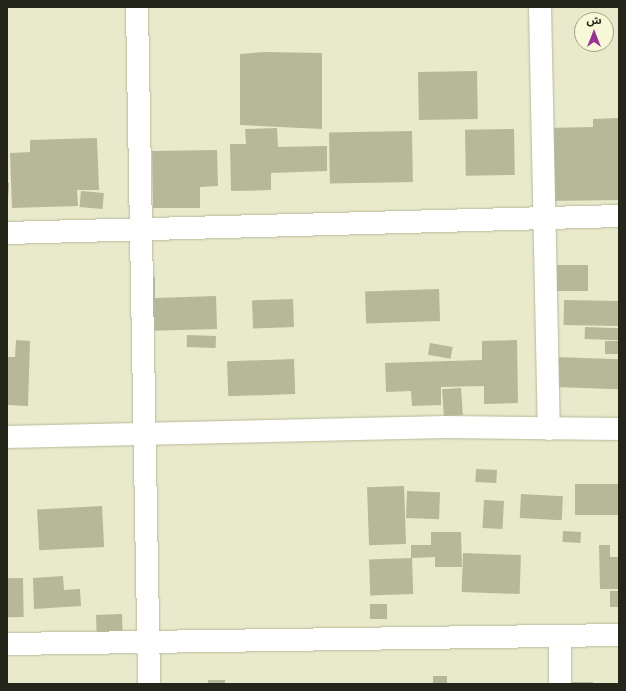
<!DOCTYPE html>
<meta charset="utf-8">
<style>
body{margin:0}
#map{position:relative;width:626px;height:691px;overflow:hidden;background:#e9eacb;font-family:Bitter,"Noto Sans Arabic",serif}
div>[style]{position:absolute}
.building>*{inset:0;background:#b6b899;transform-origin:0 0}
.roads{filter:drop-shadow(0 0 1px #b8b99a) drop-shadow(0 0 1px #b8b99a)}
.minor>*{height:22px;margin:-11px;padding:0 11px;transform-origin:11px;border-radius:11px;background:#fff}
span{translate:-50% -50%;white-space:nowrap;text-align:center;line-height:1.15;-webkit-text-stroke:4px #f6f8d8;paint-order:stroke}
.frame{position:absolute;inset:0;border:8px solid #25261a;pointer-events:none}
.north{position:absolute;left:574px;top:12px;width:40px;height:40px;box-sizing:border-box;background:#f6f8d8;border:1px solid #a2a48c;border-radius:50%;rotate:0deg;font-size:11px;font-weight:700;line-height:16px;text-align:center;color:#25261a}
.north::after{content:'';display:block;margin:auto;width:14px;height:18px;background:#9a3296;clip-path:polygon(50% 0,100% 100%,50% 72%,0 100%)}
</style>
<div id="map">
<div class="building">
<div style="clip-path:polygon(264px 52px,322px 53px,322px 129px,240px 125px,240px 54px)"></div>
<div style="left:477px;top:71px;width:48px;height:59px;rotate:89deg"></div>
<div style="clip-path:polygon(619px 118px,619px 200px,548px 201px,546px 128px,593px 127px,593px 119px)"></div>
<div style="clip-path:polygon(277px 128px,278px 147px,327px 146px,327px 171px,271px 173px,271px 190px,231px 191px,230px 144px,246px 144px,245px 129px)"></div>
<div style="left:514px;top:129px;width:46px;height:49px;rotate:89deg"></div>
<div style="left:412px;top:131px;width:51px;height:83px;rotate:89deg"></div>
<div style="clip-path:polygon(97px 138px,99px 190px,77px 190px,78px 206px,12px 208px,10px 153px,30px 152px,30px 140px)"></div>
<div style="clip-path:polygon(217px 150px,218px 186px,200px 187px,200px 208px,153px 208px,152px 151px)"></div>
<div style="clip-path:polygon(7px 183px,9px 183px,8px 199px,7px 199px)"></div>
<div style="left:81px;top:191px;width:23px;height:16px;rotate:5deg"></div>
<div style="left:554px;top:265px;width:34px;height:26px"></div>
<div style="clip-path:polygon(155px 277px,155px 298px,216px 296px,217px 329px,143px 331px,141px 278px)"></div>
<div style="left:439px;top:289px;width:32px;height:74px;rotate:88deg"></div>
<div style="left:293px;top:299px;width:28px;height:41px;rotate:88deg"></div>
<div style="left:564px;top:300px;width:55px;height:25px;rotate:1deg"></div>
<div style="left:585px;top:327px;width:34px;height:12px;rotate:2deg"></div>
<div style="left:187px;top:335px;width:29px;height:12px;rotate:2deg"></div>
<div style="clip-path:polygon(16px 340px,30px 341px,28px 406px,7px 405px,7px 357px,15px 357px)"></div>
<div style="clip-path:polygon(517px 340px,518px 403px,484px 404px,484px 386px,441px 387px,441px 405px,412px 406px,411px 391px,386px 392px,385px 363px,482px 360px,482px 341px)"></div>
<div style="left:605px;top:341px;width:14px;height:13px"></div>
<div style="left:430px;top:343px;width:23px;height:12px;rotate:10deg"></div>
<div style="left:556px;top:357px;width:63px;height:30px;rotate:2deg"></div>
<div style="left:294px;top:359px;width:35px;height:67px;rotate:88deg"></div>
<div style="left:461px;top:388px;width:27px;height:19px;rotate:86deg"></div>
<div style="left:476px;top:469px;width:21px;height:13px;rotate:3deg"></div>
<div style="left:619px;top:484px;width:31px;height:44px;rotate:90deg"></div>
<div style="left:404px;top:486px;width:58px;height:37px;rotate:88deg"></div>
<div style="left:407px;top:491px;width:33px;height:27px;rotate:2deg"></div>
<div style="left:521px;top:494px;width:42px;height:24px;rotate:3deg"></div>
<div style="left:484px;top:500px;width:20px;height:28px;rotate:3deg"></div>
<div style="left:102px;top:506px;width:41px;height:65px;rotate:87deg"></div>
<div style="left:563px;top:531px;width:18px;height:11px;rotate:3deg"></div>
<div style="clip-path:polygon(431px 532px,461px 532px,462px 567px,435px 567px,435px 557px,411px 558px,411px 545px,431px 545px)"></div>
<div style="clip-path:polygon(599px 545px,610px 545px,610px 557px,619px 557px,619px 589px,600px 589px)"></div>
<div style="left:463px;top:553px;width:58px;height:39px;rotate:2deg"></div>
<div style="left:412px;top:558px;width:36px;height:43px;rotate:88deg"></div>
<div style="clip-path:polygon(63px 576px,64px 590px,80px 589px,81px 606px,34px 609px,33px 578px)"></div>
<div style="left:23px;top:578px;width:39px;height:16px;rotate:89deg"></div>
<div style="left:619px;top:591px;width:16px;height:9px;rotate:90deg"></div>
<div style="left:370px;top:604px;width:17px;height:15px"></div>
<div style="left:122px;top:614px;width:23px;height:26px;rotate:88deg"></div>
<div style="left:433px;top:676px;width:14px;height:8px"></div>
<div style="left:208px;top:680px;width:17px;height:4px"></div>
<div style="left:572px;top:682px;width:21px;height:2px"></div>
</div>
<div class="roads">
<div class="minor">
<div style="left:137px;top:7px;width:677px;rotate:88.98deg"></div>
<div style="left:540px;top:7px;width:422px;rotate:88.8deg"></div>
<div style="left:7px;top:233px;width:612px;rotate:-1.59deg"></div>
<div style="left:7px;top:437px;width:439px;rotate:-1.3deg"></div>
<div style="left:446px;top:427px;width:173px;rotate:0.7deg"></div>
<div style="left:560px;top:637px;width:47px;rotate:90deg"></div>
<div style="left:7px;top:644px;width:612px;rotate:-0.84deg"></div>
</div>
</div>
<div class="frame"></div>
<div class="north">ش</div>
</div>
